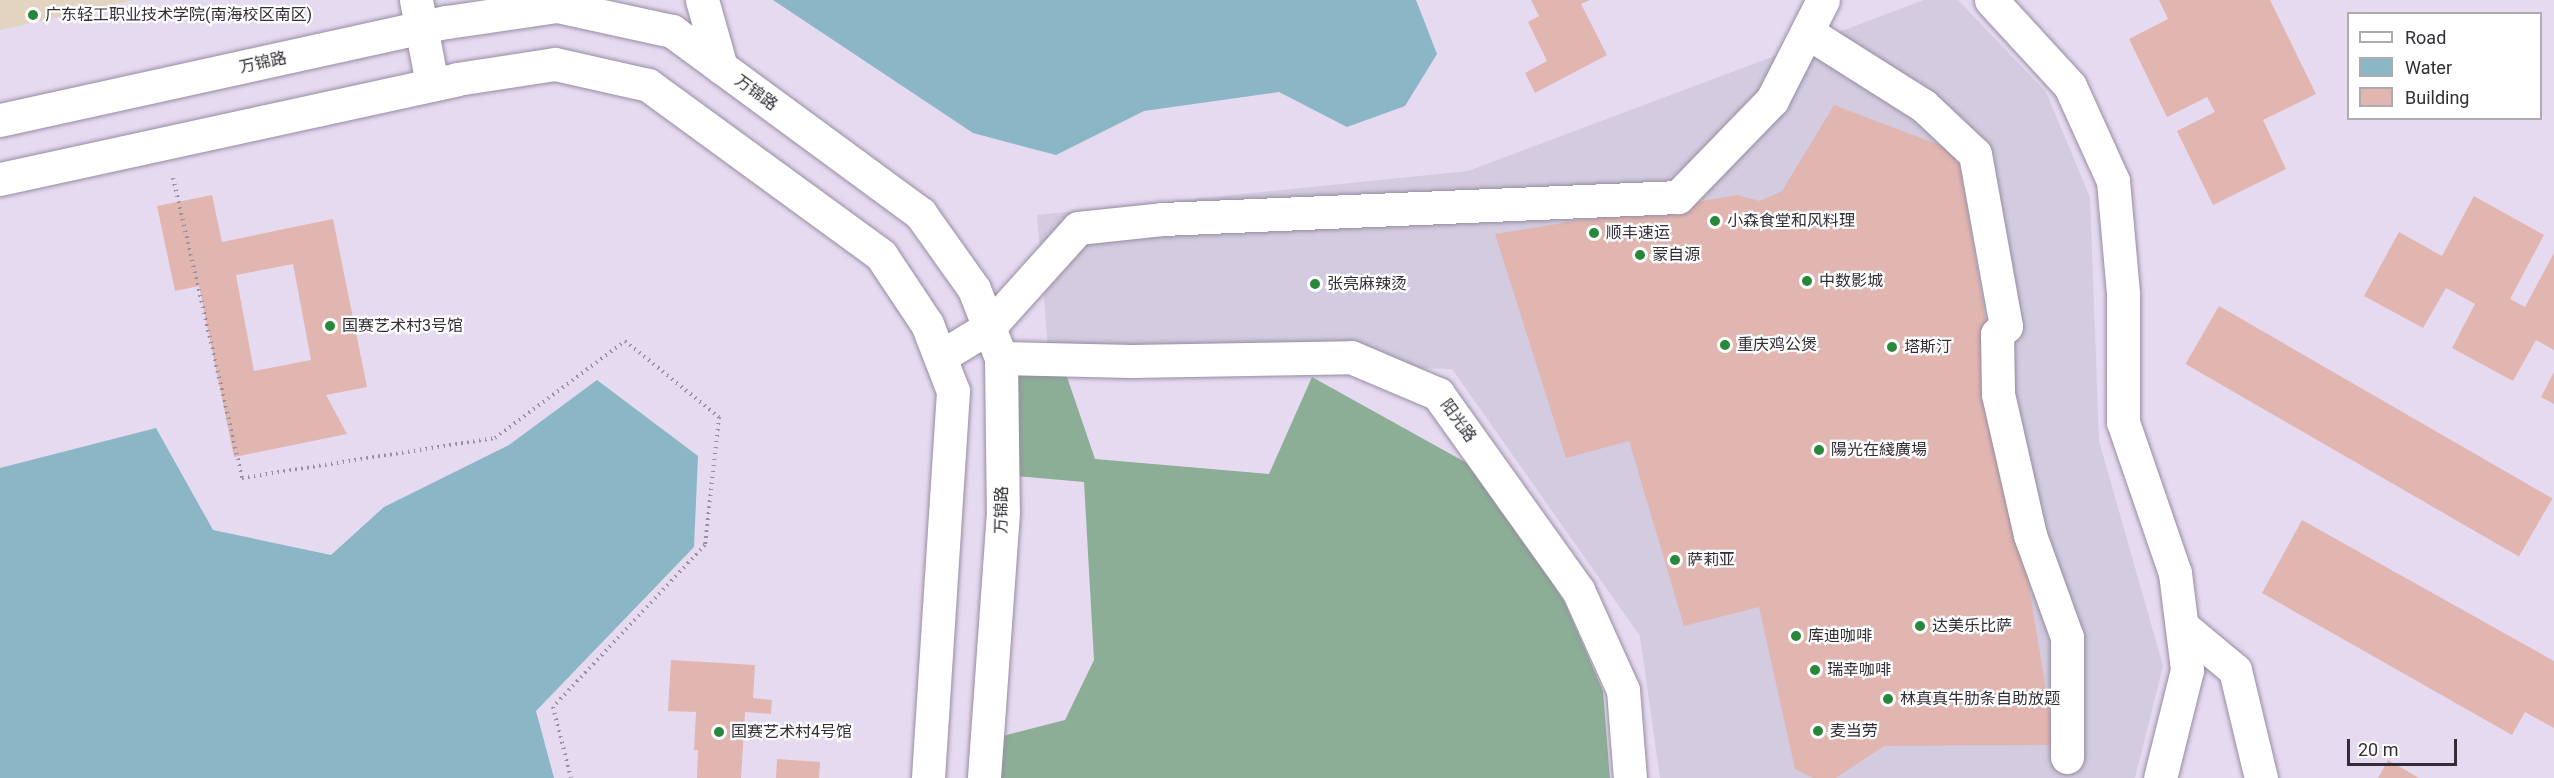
<!DOCTYPE html>
<meta charset="utf-8">
<style>
body{margin:0}
#map{position:relative;width:2554px;height:778px;overflow:hidden;background:#e6daf1;font-family:Roboto,"Noto Sans SC",sans-serif}
div>[style]{position:absolute}
.commercial>*{inset:0;background:#d3cbdf}
.education>*{inset:0;background:#e2d4c1}
.forest>*{inset:0;background:#8cae96}
.water>*{inset:0;background:#8ab6c5}
.building>*{inset:0;background:#e2b6b0;transform-origin:0 0}
.path>*{height:4px;margin-top:-2px;transform-origin:0;background:repeating-linear-gradient(90deg,#988fa0 0 1.5px,transparent 0 6px)}
.roads{filter:drop-shadow(0 0 2px #978ca1) drop-shadow(0 0 2px #978ca1)}
.minor>*{height:33px;margin:-16.5px;padding:0 16.5px;transform-origin:16.5px;border-radius:16.5px;background:#fff}
.dots>*{width:16px;height:16px;translate:-50% -50%;box-sizing:border-box;border:3px solid #fff;border-radius:50%}
span{translate:-50% -50%;white-space:nowrap;text-align:center;line-height:1.15;-webkit-text-stroke:4.5px #fff;paint-order:stroke}
.poi-label{font-size:16px;color:#322d36}
.left{translate:0 -50%;text-align:left}
.street-label{font-size:16px;color:#322d36}
.legend{position:absolute;left:2347px;top:12px;width:195px;height:108px;box-sizing:border-box;background:#fff;border:2px solid #adabaf;margin:0;padding:8px 10px;list-style:none;font-size:18px;color:#322d36}
.legend li{display:flex;align-items:center;gap:12px;height:30px}
.legend b{width:30px;border:2px solid #adabaf}
.scale{position:absolute;left:2347px;top:739px;width:110px;height:27px;box-sizing:border-box;border:3px solid #322d36;border-top:0;padding-left:8px;font-size:18px;line-height:21px;white-space:nowrap;color:#322d36;-webkit-text-stroke:4px #fff;paint-order:stroke}
</style>
<div id="map">
<div class="commercial">
<div style="clip-path:polygon(1924px 0,1958px 0,2046px 92px,2090px 197px,2099px 441px,2163px 666px,2135px 778px,1660px 778px,1640px 636px,1452px 369px,1049px 359px,1037px 215px,1468px 171px)"></div>
</div>
<div class="education">
<div style="clip-path:polygon(0 0,134px 0,0 30px)"></div>
</div>
<div class="forest">
<div style="clip-path:polygon(1014px 369px,1066px 374px,1095px 459px,1269px 474px,1312px 377px,1483px 472px,1565px 603px,1603px 691px,1610px 778px,998px 778px,999px 737px,1065px 720px,1094px 660px,1084px 482px,1016px 476px)"></div>
</div>
<div class="water">
<div style="clip-path:polygon(773px 0,1416px 0,1437px 54px,1405px 106px,1347px 127px,1279px 92px,1144px 111px,1056px 155px,973px 133px)"></div>
<div style="clip-path:polygon(597px 380px,698px 456px,694px 547px,536px 711px,554px 778px,0 778px,0 468px,156px 428px,213px 530px,331px 555px,384px 507px,509px 445px)"></div>
</div>
<div class="building">
<div style="clip-path:polygon(1531px 0,1590px 0,1581px 4px,1607px 55px,1535px 93px,1525px 73px,1547px 61px,1528px 22px,1539px 16px)"></div>
<div style="clip-path:polygon(2159px 0,2270px 0,2316px 94px,2263px 120px,2286px 169px,2213px 205px,2177px 131px,2215px 112px,2207px 97px,2167px 117px,2129px 39px,2168px 19px)"></div>
<div style="clip-path:polygon(1834px 105px,1958px 152px,2055px 745px,1884px 746px,1836px 778px,1813px 778px,1795px 769px,1759px 607px,1684px 626px,1629px 441px,1566px 458px,1495px 234px,1738px 195px,1760px 201px,1782px 191px)"></div>
<div style="clip-path:polygon(evenodd,212px 195px,222px 242px,333px 219px,367px 387px,326px 395px,347px 434px,234px 457px,199px 286px,175px 291px,157px 206px,212px 195px,293px 264px,311px 360px,254px 371px,236px 275px,293px 264px)"></div>
<div style="clip-path:polygon(2474px 196px,2544px 235px,2510px 299px,2525px 307px,2554px 253px,2554px 350px,2536px 340px,2513px 381px,2452px 348px,2475px 304px,2446px 288px,2423px 328px,2364px 296px,2399px 232px,2442px 256px)"></div>
<div style="left:2219px;top:306px;width:385px;height:67px;rotate:30deg"></div>
<div style="clip-path:polygon(2554px 372px,2554px 404px,2541px 397px)"></div>
<div style="clip-path:polygon(2302px 520px,2554px 661px,2554px 728px,2525px 712px,2512px 735px,2262px 593px)"></div>
<div style="clip-path:polygon(671px 660px,755px 665px,753px 698px,772px 700px,771px 714px,745px 712px,741px 778px,697px 778px,698px 750px,694px 750px,696px 712px,668px 711px)"></div>
<div style="clip-path:polygon(777px 759px,820px 762px,819px 778px,776px 778px)"></div>
<div style="clip-path:polygon(2388px 760px,2419px 778px,2378px 778px)"></div>
</div>
<div class="path">
<div style="left:173px;top:178px;width:308px;rotate:77deg"></div>
<div style="left:242px;top:478px;width:256px;rotate:-9deg"></div>
<div style="left:495px;top:438px;width:162px;rotate:-36.7deg"></div>
<div style="left:625px;top:341px;width:121px;rotate:39deg"></div>
<div style="left:719px;top:417px;width:129px;rotate:96.2deg"></div>
<div style="left:705px;top:545px;width:222px;rotate:133.2deg"></div>
<div style="left:553px;top:707px;width:73px;rotate:75.8deg"></div>
</div>
<div class="roads">
<div class="minor">
<div style="left:416px;top:0;width:86px;rotate:79.2deg"></div>
<div style="left:702px;top:0;width:70px;rotate:74.2deg"></div>
<div style="left:1991px;top:0;width:117px;rotate:47.4deg"></div>
<div style="left:2070px;top:86px;width:104px;rotate:65.6deg"></div>
<div style="left:2113px;top:181px;width:113px;rotate:84.9deg"></div>
<div style="left:2123px;top:294px;width:128px;rotate:90deg"></div>
<div style="left:2123px;top:422px;width:160px;rotate:71deg"></div>
<div style="left:2175px;top:573px;width:98px;rotate:82.9deg"></div>
<div style="left:2187px;top:670px;width:111px;rotate:104deg"></div>
<div style="left:1807px;top:32px;width:138px;rotate:32.3deg"></div>
<div style="left:1924px;top:106px;width:70px;rotate:43.3deg"></div>
<div style="left:1975px;top:154px;width:175px;rotate:79.8deg"></div>
<div style="left:2006px;top:326px;width:12px;rotate:138deg"></div>
<div style="left:1997px;top:334px;width:60px;rotate:89deg"></div>
<div style="left:1998px;top:394px;width:145px;rotate:77.2deg"></div>
<div style="left:2030px;top:535px;width:109px;rotate:70.1deg"></div>
<div style="left:2067px;top:637px;width:120px;rotate:90deg"></div>
<div style="left:0;top:120px;width:458px;rotate:-12.4deg"></div>
<div style="left:447px;top:22px;width:111px;rotate:-8.3deg"></div>
<div style="left:557px;top:6px;width:118px;rotate:12.3deg"></div>
<div style="left:672px;top:31px;width:308px;rotate:36.3deg"></div>
<div style="left:920px;top:213px;width:93px;rotate:54.6deg"></div>
<div style="left:974px;top:289px;width:74px;rotate:68.6deg"></div>
<div style="left:1001px;top:358px;width:154px;rotate:89.3deg"></div>
<div style="left:1003px;top:512px;width:267px;rotate:94.1deg"></div>
<div style="left:0;top:179px;width:468px;rotate:-12.3deg"></div>
<div style="left:457px;top:79px;width:99px;rotate:-8.7deg"></div>
<div style="left:555px;top:64px;width:95px;rotate:12.7deg"></div>
<div style="left:648px;top:85px;width:288px;rotate:36.1deg"></div>
<div style="left:881px;top:255px;width:83px;rotate:56.3deg"></div>
<div style="left:927px;top:324px;width:72px;rotate:68.8deg"></div>
<div style="left:953px;top:391px;width:388px;rotate:93.7deg"></div>
<div style="left:940px;top:357px;width:57px;rotate:-31.5deg"></div>
<div style="left:989px;top:327px;width:133px;rotate:-48deg"></div>
<div style="left:1078px;top:228px;width:84px;rotate:-6.1deg"></div>
<div style="left:1162px;top:219px;width:516px;rotate:-2.44deg"></div>
<div style="left:1678px;top:197px;width:135px;rotate:-45.9deg"></div>
<div style="left:1772px;top:100px;width:112px;rotate:-63deg"></div>
<div style="left:1001px;top:358px;width:130px;rotate:1.3deg"></div>
<div style="left:1131px;top:361px;width:220px;rotate:-1deg"></div>
<div style="left:1351px;top:357px;width:95px;rotate:23deg"></div>
<div style="left:1438px;top:394px;width:241px;rotate:54.5deg"></div>
<div style="left:1578px;top:590px;width:110px;rotate:65.8deg"></div>
<div style="left:1623px;top:690px;width:88px;rotate:85.5deg"></div>
<div style="left:2182px;top:626px;width:69px;rotate:39.7deg"></div>
<div style="left:2235px;top:670px;width:111px;rotate:76.5deg"></div>
</div>
</div>
<div class="dots">
<div style="left:33px;top:15px;background:#27883b"></div>
<div style="left:1715px;top:221px;background:#27883b"></div>
<div style="left:1594px;top:233px;background:#27883b"></div>
<div style="left:1640px;top:255px;background:#27883b"></div>
<div style="left:1807px;top:281px;background:#27883b"></div>
<div style="left:1315px;top:284px;background:#27883b"></div>
<div style="left:330px;top:326px;background:#27883b"></div>
<div style="left:1725px;top:345px;background:#27883b"></div>
<div style="left:1892px;top:347px;background:#27883b"></div>
<div style="left:1819px;top:450px;background:#27883b"></div>
<div style="left:1675px;top:560px;background:#27883b"></div>
<div style="left:1920px;top:626px;background:#27883b"></div>
<div style="left:1796px;top:636px;background:#27883b"></div>
<div style="left:1815px;top:670px;background:#27883b"></div>
<div style="left:1888px;top:699px;background:#27883b"></div>
<div style="left:1818px;top:731px;background:#27883b"></div>
<div style="left:719px;top:732px;background:#27883b"></div>
</div>
<div class="poi-label">
<span class="left" style="left:45px;top:15px">广东轻工职业技术学院(南海校区南区)</span>
<span class="left" style="left:1727px;top:221px">小森食堂和风料理</span>
<span class="left" style="left:1606px;top:233px">顺丰速运</span>
<span class="left" style="left:1652px;top:255px">蒙自源</span>
<span class="left" style="left:1819px;top:281px">中数影城</span>
<span class="left" style="left:1327px;top:284px">张亮麻辣烫</span>
<span class="left" style="left:342px;top:326px">国赛艺术村3号馆</span>
<span class="left" style="left:1737px;top:345px">重庆鸡公煲</span>
<span class="left" style="left:1904px;top:347px">塔斯汀</span>
<span class="left" style="left:1831px;top:450px">陽光在綫廣場</span>
<span class="left" style="left:1687px;top:560px">萨莉亚</span>
<span class="left" style="left:1932px;top:626px">达美乐比萨</span>
<span class="left" style="left:1808px;top:636px">库迪咖啡</span>
<span class="left" style="left:1827px;top:670px">瑞幸咖啡</span>
<span class="left" style="left:1900px;top:699px">林真真牛肋条自助放题</span>
<span class="left" style="left:1830px;top:731px">麦当劳</span>
<span class="left" style="left:731px;top:732px">国赛艺术村4号馆</span>
</div>
<div class="street-label">
<span style="left:263px;top:63px;rotate:-12deg">万锦路</span>
<span style="left:756px;top:93px;rotate:36deg">万锦路</span>
<span style="left:1458px;top:421px;rotate:54deg">阳光路</span>
<span style="left:1002px;top:510px;rotate:-89deg">万锦路</span>
</div>
<ul class="legend">
<li><b style="height:8px;background:#fff"></b>Road</li>
<li><b style="height:16px;background:#8ab6c5"></b>Water</li>
<li><b style="height:16px;background:#e2b6b0"></b>Building</li>
</ul>
<div class="scale">20 m</div>
</div>
